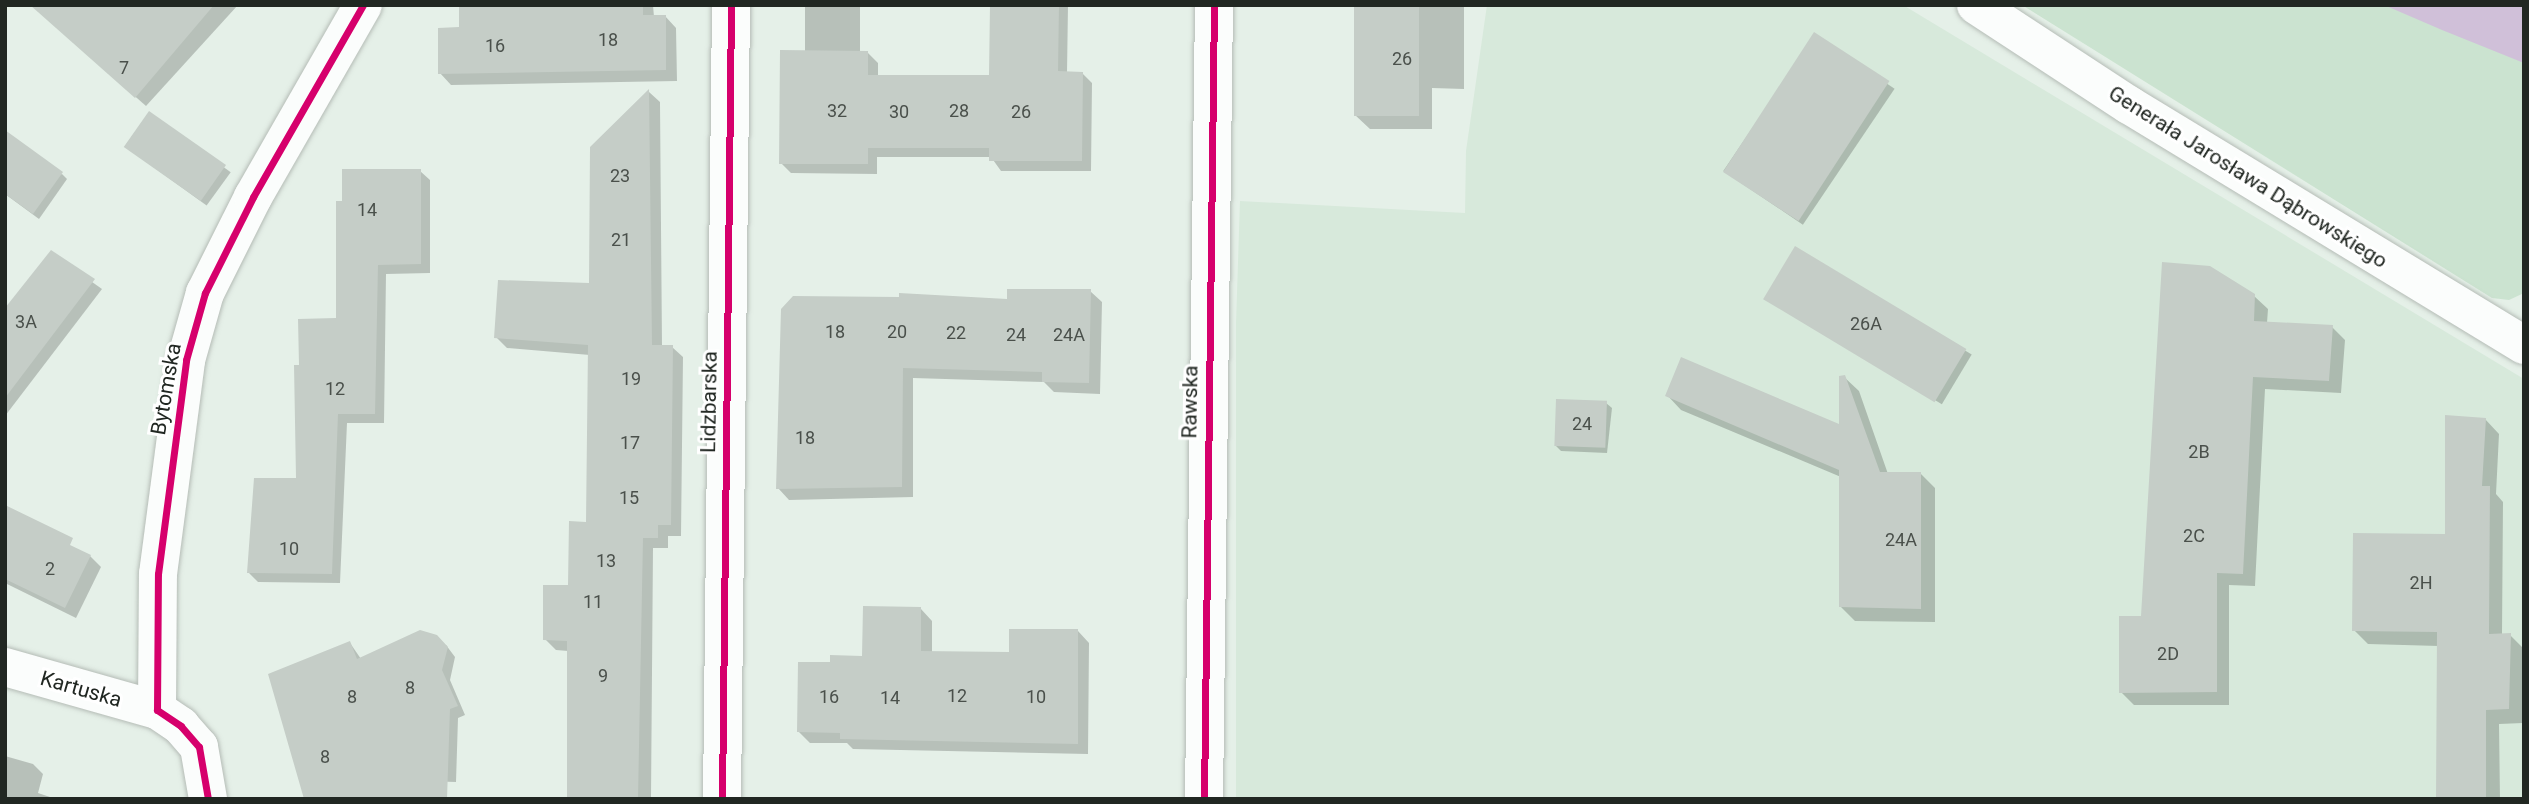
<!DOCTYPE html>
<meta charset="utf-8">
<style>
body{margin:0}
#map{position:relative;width:2529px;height:804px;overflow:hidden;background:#e5f0e8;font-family:Roboto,sans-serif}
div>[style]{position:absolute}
.built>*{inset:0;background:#d7e9db}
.green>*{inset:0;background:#cbe3d0}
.water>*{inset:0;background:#d0c0d9}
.shadow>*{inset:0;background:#0003;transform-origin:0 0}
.building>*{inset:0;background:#c5cdc7;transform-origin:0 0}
.roads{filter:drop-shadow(0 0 2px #b5bcb6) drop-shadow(0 0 2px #b5bcb6)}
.minor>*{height:38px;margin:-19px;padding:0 19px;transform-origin:19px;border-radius:19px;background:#fbfdfc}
.tertiary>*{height:38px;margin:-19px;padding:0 19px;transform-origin:19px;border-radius:19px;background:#fbfdfc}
.cycleway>*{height:7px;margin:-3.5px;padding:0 3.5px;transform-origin:3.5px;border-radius:3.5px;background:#d6006c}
span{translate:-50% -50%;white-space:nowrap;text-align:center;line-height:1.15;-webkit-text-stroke:6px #fff;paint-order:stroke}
.number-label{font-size:18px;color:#4a504b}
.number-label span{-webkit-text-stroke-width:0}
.street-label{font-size:21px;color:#212722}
.frame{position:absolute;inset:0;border:7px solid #212722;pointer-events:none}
</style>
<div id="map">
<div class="built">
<div style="clip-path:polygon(1487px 5px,1903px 5px,2524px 379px,2524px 799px,1236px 799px,1236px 323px,1240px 201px,1465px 213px,1466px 151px)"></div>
</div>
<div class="green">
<div style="clip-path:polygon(2022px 5px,2524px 5px,2524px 293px,2509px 300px,2492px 298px)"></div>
</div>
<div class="water">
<div style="clip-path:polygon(2384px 5px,2524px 5px,2524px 63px,2442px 30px)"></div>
</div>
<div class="shadow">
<div style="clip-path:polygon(114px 5px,238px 5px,146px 106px,88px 55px)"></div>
<div style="clip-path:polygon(461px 5px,653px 5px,654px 17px,665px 16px,676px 28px,677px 81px,451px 85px,440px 73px,461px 29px)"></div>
<div style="clip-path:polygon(805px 5px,860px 5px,860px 53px,868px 53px,878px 63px,878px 77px,991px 77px,992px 5px,1068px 5px,1067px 73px,1082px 73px,1092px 83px,1091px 171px,1001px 171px,991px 157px,877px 157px,877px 174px,791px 173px,781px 163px,805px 52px)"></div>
<div style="clip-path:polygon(1356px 5px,1464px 5px,1464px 89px,1432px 88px,1432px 129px,1370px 129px,1355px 115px)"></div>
<div style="left:1815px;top:35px;width:96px;height:164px;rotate:34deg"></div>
<div style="clip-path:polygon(649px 92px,660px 102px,662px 346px,672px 347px,683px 357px,681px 536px,668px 536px,668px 548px,653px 548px,651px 799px,567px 799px,568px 651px,556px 650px,545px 639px,570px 587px,588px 524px,590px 355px,507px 348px,496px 337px,591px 284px,591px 148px)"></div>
<div style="left:149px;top:113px;width:101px;height:41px;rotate:36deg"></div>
<div style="clip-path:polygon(420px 171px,430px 180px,430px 273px,386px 274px,384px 423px,347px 423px,340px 583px,258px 582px,249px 573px,298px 480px,301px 367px,338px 320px)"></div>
<div style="clip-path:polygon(62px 174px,67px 179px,39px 219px,5px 194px)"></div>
<div style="left:1796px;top:249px;width:205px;height:58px;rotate:31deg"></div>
<div style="clip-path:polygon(51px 253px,102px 289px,5px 416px,5px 310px)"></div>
<div style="clip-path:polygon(1090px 291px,1102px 302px,1100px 394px,1054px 392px,1044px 382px,913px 378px,913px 497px,789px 500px,778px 488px,782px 310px,1009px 301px)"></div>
<div style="clip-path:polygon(2254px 296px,2268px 309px,2267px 323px,2332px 327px,2345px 340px,2341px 393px,2265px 389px,2255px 586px,2229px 585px,2229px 705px,2134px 705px,2121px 692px,2142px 618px)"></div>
<div style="clip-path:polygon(1844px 377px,1859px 391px,1888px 474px,1920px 473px,1935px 488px,1935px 622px,1855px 621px,1841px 607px,1841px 477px,1681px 410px,1667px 395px,1841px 426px)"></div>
<div style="clip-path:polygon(1606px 403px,1612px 408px,1607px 453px,1561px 451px,1555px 445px)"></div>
<div style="clip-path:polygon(2485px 419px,2499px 434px,2496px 494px,2503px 502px,2502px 635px,2510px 635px,2524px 649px,2523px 723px,2499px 724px,2500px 799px,2438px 799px,2439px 646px,2368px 644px,2354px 630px,2446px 536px)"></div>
<div style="clip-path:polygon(5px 515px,90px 556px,101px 567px,76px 618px,5px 583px)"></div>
<div style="clip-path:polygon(921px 609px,932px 621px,932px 653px,1010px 654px,1078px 631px,1089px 643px,1088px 754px,853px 749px,847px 743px,810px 743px,798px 731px,832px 664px,863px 658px)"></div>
<div style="clip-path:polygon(350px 643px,361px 659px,446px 645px,455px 657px,450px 680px,465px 715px,458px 718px,456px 782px,358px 779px)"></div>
<div style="clip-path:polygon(5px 743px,5px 756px,33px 764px,43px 774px,38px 793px,56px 799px,5px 799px)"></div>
</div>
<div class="building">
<div style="clip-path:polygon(30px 5px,214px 5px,135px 98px)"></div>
<div style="clip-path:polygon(459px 5px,643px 5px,643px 15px,666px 15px,666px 70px,438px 74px,438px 28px,459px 27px)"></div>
<div style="clip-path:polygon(990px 5px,1059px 5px,1058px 71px,1083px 72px,1082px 161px,989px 161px,989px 148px,868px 148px,868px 164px,779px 164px,780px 50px,868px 51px,868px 75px,989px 75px)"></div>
<div style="left:1354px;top:5px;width:65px;height:111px"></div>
<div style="left:1814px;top:32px;width:90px;height:167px;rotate:33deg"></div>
<div style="clip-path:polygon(649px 89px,652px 345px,673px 345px,671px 525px,658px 525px,658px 538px,643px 538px,638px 799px,567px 799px,567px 641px,543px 640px,543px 585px,568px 585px,569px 521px,586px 522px,588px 345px,494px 338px,498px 280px,589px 283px,590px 147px)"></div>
<div style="left:149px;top:111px;width:94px;height:44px;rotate:35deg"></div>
<div style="clip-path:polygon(5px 130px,63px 172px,33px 214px,5px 194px)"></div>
<div style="clip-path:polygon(342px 169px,421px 169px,421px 264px,378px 265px,375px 414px,338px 414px,332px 574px,247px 573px,254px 478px,296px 478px,294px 365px,299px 365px,298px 319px,336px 318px,336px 201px,342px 201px)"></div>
<div style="left:1795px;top:246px;width:200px;height:62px;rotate:31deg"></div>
<div style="clip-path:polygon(51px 250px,95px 279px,5px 398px,5px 308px)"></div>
<div style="clip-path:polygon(2162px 262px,2210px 266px,2255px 294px,2254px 321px,2333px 325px,2329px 381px,2253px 377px,2243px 574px,2217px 573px,2217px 692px,2119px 693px,2119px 616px,2141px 616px)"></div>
<div style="clip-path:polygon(1007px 289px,1091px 289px,1089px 383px,1042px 382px,1042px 372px,903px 368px,902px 487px,776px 489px,781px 309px,793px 296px,899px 297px,899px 293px,1007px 299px)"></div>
<div style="clip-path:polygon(1681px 357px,1839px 424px,1839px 376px,1845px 375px,1880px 472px,1921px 472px,1921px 609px,1839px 607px,1839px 470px,1665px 396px)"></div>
<div style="left:1556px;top:399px;width:51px;height:47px;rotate:2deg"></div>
<div style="clip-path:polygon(2445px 415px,2486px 418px,2482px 486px,2490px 486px,2489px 634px,2511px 633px,2509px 709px,2486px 710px,2486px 799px,2436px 799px,2437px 632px,2352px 631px,2353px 533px,2445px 534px)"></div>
<div style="clip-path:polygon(5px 505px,73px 538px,70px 545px,91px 555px,65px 608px,5px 579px)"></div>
<div style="clip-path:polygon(863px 606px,921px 607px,921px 651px,1009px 652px,1009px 629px,1078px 629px,1078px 744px,840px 739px,840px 733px,797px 732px,798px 662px,830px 662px,830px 655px,862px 656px)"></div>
<div style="clip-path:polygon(420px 630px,437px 635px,448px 647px,442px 670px,458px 706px,450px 709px,447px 799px,304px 799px,268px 674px,350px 641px,357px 659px)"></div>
</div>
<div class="roads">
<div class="minor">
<div style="left:1976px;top:5px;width:183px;rotate:33.2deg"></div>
<div style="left:2129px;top:105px;width:462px;rotate:31.3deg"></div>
<div style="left:5px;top:667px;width:158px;rotate:15.8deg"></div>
<div style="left:208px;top:799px;width:53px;rotate:-99.8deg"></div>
<div style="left:199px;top:747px;width:28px;rotate:-131deg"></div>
<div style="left:181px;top:726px;width:29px;rotate:-146deg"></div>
<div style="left:157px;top:710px;width:136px;rotate:-89.6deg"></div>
<div style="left:158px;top:574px;width:216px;rotate:-82.5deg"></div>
<div style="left:186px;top:360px;width:70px;rotate:-74.2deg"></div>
<div style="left:205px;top:293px;width:107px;rotate:-63.4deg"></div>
<div style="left:253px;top:197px;width:221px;rotate:-60.2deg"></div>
<div style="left:722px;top:799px;width:794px;rotate:-89.35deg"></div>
</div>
<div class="tertiary">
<div style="left:1204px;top:799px;width:794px;rotate:-89.28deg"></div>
</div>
</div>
<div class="cycleway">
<div style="left:208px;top:799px;width:53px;rotate:-99.8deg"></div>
<div style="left:199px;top:747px;width:28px;rotate:-131deg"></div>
<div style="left:181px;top:726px;width:29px;rotate:-146deg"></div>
<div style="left:157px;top:710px;width:136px;rotate:-89.6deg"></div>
<div style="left:158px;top:574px;width:216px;rotate:-82.5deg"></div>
<div style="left:186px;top:360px;width:70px;rotate:-74.2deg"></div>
<div style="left:205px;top:293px;width:107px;rotate:-63.4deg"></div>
<div style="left:253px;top:197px;width:221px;rotate:-60.2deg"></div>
<div style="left:722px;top:799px;width:794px;rotate:-89.35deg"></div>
<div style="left:1204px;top:799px;width:794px;rotate:-89.28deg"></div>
</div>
<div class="number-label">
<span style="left:608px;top:40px">18</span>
<span style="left:495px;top:46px">16</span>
<span style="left:1402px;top:59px">26</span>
<span style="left:124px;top:68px">7</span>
<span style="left:837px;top:111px">32</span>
<span style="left:959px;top:111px">28</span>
<span style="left:899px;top:112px">30</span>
<span style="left:1021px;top:112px">26</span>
<span style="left:620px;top:176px">23</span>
<span style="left:367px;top:210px">14</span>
<span style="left:621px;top:240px">21</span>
<span style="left:26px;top:322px">3A</span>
<span style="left:1866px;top:324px">26A</span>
<span style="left:835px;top:332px">18</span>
<span style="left:897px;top:332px">20</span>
<span style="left:956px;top:333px">22</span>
<span style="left:1016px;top:335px">24</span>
<span style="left:1069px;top:335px">24A</span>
<span style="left:631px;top:379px">19</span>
<span style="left:335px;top:389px">12</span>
<span style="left:1582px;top:424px">24</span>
<span style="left:805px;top:438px">18</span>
<span style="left:630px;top:443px">17</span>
<span style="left:2199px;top:452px">2B</span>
<span style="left:629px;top:498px">15</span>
<span style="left:2194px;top:536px">2C</span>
<span style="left:1901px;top:540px">24A</span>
<span style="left:289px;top:549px">10</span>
<span style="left:606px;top:561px">13</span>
<span style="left:50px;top:569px">2</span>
<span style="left:2421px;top:583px">2H</span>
<span style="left:593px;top:602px">11</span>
<span style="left:2168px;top:654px">2D</span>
<span style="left:603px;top:676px">9</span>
<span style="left:410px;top:688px">8</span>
<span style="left:957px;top:696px">12</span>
<span style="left:352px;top:697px">8</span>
<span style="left:829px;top:697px">16</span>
<span style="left:1036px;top:697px">10</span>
<span style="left:890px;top:698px">14</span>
<span style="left:325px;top:757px">8</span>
</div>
<div class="street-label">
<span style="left:2248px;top:177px;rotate:32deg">Generała Jarosława Dąbrowskiego</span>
<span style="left:166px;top:389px;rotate:-80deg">Bytomska</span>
<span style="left:709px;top:402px;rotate:-89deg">Lidzbarska</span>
<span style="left:1190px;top:402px;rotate:-89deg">Rawska</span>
<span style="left:81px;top:689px;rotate:16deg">Kartuska</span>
</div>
<div class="frame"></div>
</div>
